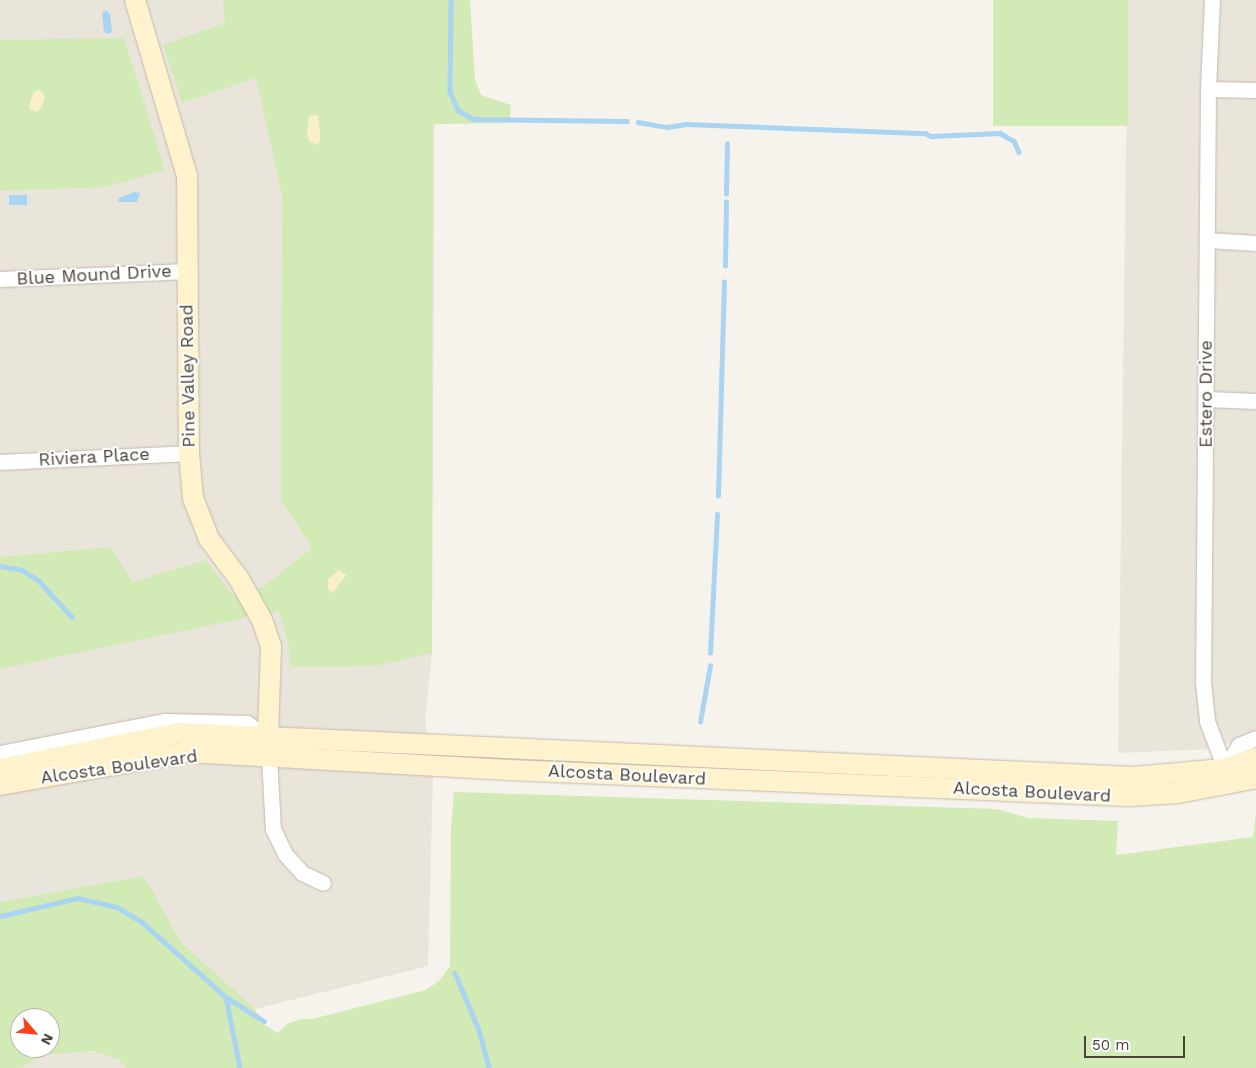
<!DOCTYPE html>
<style>
body{margin:0}
#map{position:relative;width:1256px;height:1068px;overflow:hidden;background:#f6f3ec;font-family:"Work Sans",sans-serif}
div>[style]{position:absolute}
.residential>*{inset:0;background:#eae5da}
.green>*{inset:0;background:#d2eab5;transform-origin:0 0}
.sand>*{inset:0;background:#f9efc9}
.water>*{inset:0;background:#a9d4f2;transform-origin:0 0}
.stream>*{height:4.5px;margin:-2.25px;padding:0 2.25px;transform-origin:2.25px;border-radius:2.25px;background:#a9d4f2}
.roads{filter:drop-shadow(0 0 1px #c2bbae) drop-shadow(0 0 1px #c2bbae)}
.street>*{height:15px;margin:-7.5px;padding:0 7.5px;transform-origin:7.5px;border-radius:7.5px;background:#fff}
.secondary>*{height:20px;margin:-10px;padding:0 10px;transform-origin:10px;border-radius:10px;background:#fff3cd}
span{translate:-50% -50%;white-space:nowrap;text-align:center;line-height:1.15;-webkit-text-stroke:4px #fff;paint-order:stroke}
.street-label{font-size:18px;color:#4b4439}
.north{position:absolute;left:10px;top:1008px;width:50px;height:50px;box-sizing:border-box;background:#fff;border:1px solid #b7b4b0;border-radius:50%;rotate:117deg;font-size:14px;font-weight:700;line-height:20px;text-align:center;color:#4b4439}
.north::after{content:'';display:block;margin:auto;width:18px;height:22px;background:#fc3f1d;clip-path:polygon(50% 0,100% 100%,50% 72%,0 100%)}
.scale{position:absolute;left:1084px;top:1036px;width:101px;height:22px;box-sizing:border-box;border:2px solid #4b4439;border-top:0;padding-left:6px;font-size:15px;line-height:18px;white-space:nowrap;color:#4b4439;-webkit-text-stroke:4px #fff;paint-order:stroke}
</style>
<div id="map">
<div class="residential">
<div style="clip-path:polygon(0 0,435px 0,432px 653px,425px 720px,433px 777px,428px 966px,255px 1009px,181px 942px,144px 877px,0 902px)"></div>
<div style="clip-path:polygon(1128px 0,1256px 0,1256px 732px,1216px 749px,1118px 753px)"></div>
<div style="clip-path:polygon(93px 1051px,119px 1060px,126px 1068px,19px 1068px,45px 1055px)"></div>
</div>
<div class="green">
<div style="clip-path:polygon(223px 0,470px 0,475px 80px,481px 95px,511px 105px,509px 123px,433px 124px,432px 653px,375px 666px,290px 667px,289px 647px,279px 611px,0 669px,0 557px,111px 547px,132px 582px,206px 560px,233px 595px,263px 587px,312px 548px,281px 500px,282px 195px,256px 78px,182px 103px,163px 45px,225px 23px)"></div>
<div style="left:993px;top:0;width:135px;height:126px"></div>
<div style="clip-path:polygon(124px 38px,165px 170px,105px 187px,0 191px,0 40px)"></div>
<div style="clip-path:polygon(evenodd,454px 792px,997px 809px,1028px 818px,1118px 821px,1116px 855px,1253px 837px,1256px 814px,1256px 1068px,126px 1068px,119px 1060px,93px 1051px,45px 1055px,19px 1068px,0 1068px,0 902px,144px 876px,181px 942px,255px 1009px,263px 1024px,278px 1033px,287px 1024px,301px 1019px,312px 1019px,426px 990px,440px 980px,450px 966px,451px 828px,454px 792px,20px 1018px,50px 1018px,50px 1048px,20px 1048px,20px 1018px)"></div>
</div>
<div class="sand">
<div style="clip-path:polygon(39px 89px,45px 97px,42px 107px,36px 112px,30px 109px,29px 105px,34px 92px)"></div>
<div style="clip-path:polygon(318px 115px,320px 133px,320px 142px,316px 145px,309px 141px,307px 134px,309px 116px)"></div>
<div style="clip-path:polygon(339px 570px,346px 575px,333px 593px,328px 589px,328px 579px)"></div>
</div>
<div class="water">
<div style="clip-path:polygon(106px 10px,110px 14px,112px 32px,109px 34px,104px 32px,102px 13px)"></div>
<div style="clip-path:polygon(134px 192px,140px 193px,137px 202px,118px 202px,119px 198px)"></div>
<div style="left:27px;top:195px;width:10px;height:18px;rotate:90deg"></div>
</div>
<div class="stream">
<div style="left:451px;top:0;width:92px;rotate:90.6deg"></div>
<div style="left:450px;top:92px;width:20px;rotate:66deg"></div>
<div style="left:458px;top:110px;width:17px;rotate:31deg"></div>
<div style="left:473px;top:119px;width:154px;rotate:0.7deg"></div>
<div style="left:638px;top:122px;width:29px;rotate:10deg"></div>
<div style="left:667px;top:127px;width:19px;rotate:-9deg"></div>
<div style="left:686px;top:124px;width:239px;rotate:2.2deg"></div>
<div style="left:925px;top:133px;width:7px;rotate:27deg"></div>
<div style="left:931px;top:136px;width:69px;rotate:-2.5deg"></div>
<div style="left:1000px;top:133px;width:16px;rotate:30deg"></div>
<div style="left:1014px;top:141px;width:12px;rotate:66deg"></div>
<div style="left:726px;top:194px;width:50px;rotate:-88.9deg"></div>
<div style="left:725px;top:266px;width:64px;rotate:-89.1deg"></div>
<div style="left:718px;top:496px;width:214px;rotate:-88.4deg"></div>
<div style="left:0;top:566px;width:22px;rotate:10deg"></div>
<div style="left:22px;top:570px;width:19px;rotate:32deg"></div>
<div style="left:38px;top:580px;width:50px;rotate:47.4deg"></div>
<div style="left:710px;top:653px;width:139px;rotate:-87.1deg"></div>
<div style="left:700px;top:722px;width:57px;rotate:-79.9deg"></div>
<div style="left:0;top:916px;width:80px;rotate:-13deg"></div>
<div style="left:78px;top:898px;width:40px;rotate:13deg"></div>
<div style="left:117px;top:907px;width:29px;rotate:31deg"></div>
<div style="left:142px;top:922px;width:113px;rotate:41.8deg"></div>
<div style="left:226px;top:997px;width:72px;rotate:78.8deg"></div>
<div style="left:455px;top:973px;width:62px;rotate:67.2deg"></div>
<div style="left:479px;top:1030px;width:39px;rotate:75deg"></div>
<div style="left:226px;top:997px;width:45px;rotate:32.3deg"></div>
</div>
<div class="roads">
<div class="street">
<div style="left:1212px;top:0;width:89px;rotate:92.6deg"></div>
<div style="left:1208px;top:89px;width:593px;rotate:90.48deg"></div>
<div style="left:1203px;top:682px;width:39px;rotate:84deg"></div>
<div style="left:1207px;top:721px;width:60px;rotate:69.4deg"></div>
<div style="left:1208px;top:89px;width:48px;rotate:1.2deg"></div>
<div style="left:1207px;top:240px;width:49px;rotate:3.5deg"></div>
<div style="left:0;top:279px;width:187px;rotate:-2.4deg"></div>
<div style="left:1206px;top:399px;width:50px;rotate:2.3deg"></div>
<div style="left:0;top:462px;width:189px;rotate:-2.7deg"></div>
<div style="left:0;top:753px;width:168px;rotate:-11deg"></div>
<div style="left:165px;top:721px;width:82px;rotate:1.4deg"></div>
<div style="left:247px;top:723px;width:26px;rotate:36deg"></div>
<div style="left:268px;top:738px;width:91px;rotate:86.9deg"></div>
<div style="left:273px;top:829px;width:28px;rotate:64deg"></div>
<div style="left:285px;top:854px;width:25px;rotate:48deg"></div>
<div style="left:302px;top:873px;width:23px;rotate:25deg"></div>
<div style="left:1224px;top:769px;width:28px;rotate:-58deg"></div>
<div style="left:1239px;top:745px;width:18px;rotate:-22deg"></div>
</div>
<div class="secondary">
<div style="left:135px;top:0;width:183px;rotate:73.5deg"></div>
<div style="left:187px;top:175px;width:278px;rotate:89.6deg"></div>
<div style="left:189px;top:453px;width:45px;rotate:84.9deg"></div>
<div style="left:193px;top:498px;width:44px;rotate:68.7deg"></div>
<div style="left:209px;top:539px;width:50px;rotate:53.1deg"></div>
<div style="left:239px;top:579px;width:47px;rotate:60.7deg"></div>
<div style="left:262px;top:620px;width:28px;rotate:71deg"></div>
<div style="left:271px;top:646px;width:92px;rotate:91.9deg"></div>
<div style="left:0;top:769px;width:183px;rotate:-11.4deg"></div>
<div style="left:179px;top:733px;width:954px;rotate:2.64deg"></div>
<div style="left:1132px;top:777px;width:92px;rotate:-5deg"></div>
<div style="left:1224px;top:769px;width:34px;rotate:-19deg"></div>
<div style="left:0;top:785px;width:191px;rotate:-10deg"></div>
<div style="left:188px;top:752px;width:322px;rotate:3.2deg"></div>
<div style="left:509px;top:770px;width:620px;rotate:2.41deg"></div>
<div style="left:1128px;top:796px;width:50px;rotate:-3.4deg"></div>
<div style="left:1178px;top:793px;width:79px;rotate:-10.9deg"></div>
</div>
</div>
<div class="street-label">
<span style="left:94px;top:275px;rotate:-3deg">Blue Mound Drive</span>
<span style="left:188px;top:376px;rotate:-91deg">Pine Valley Road</span>
<span style="left:1206px;top:394px;rotate:-90deg">Estero Drive</span>
<span style="left:94px;top:457px;rotate:-3deg">Riviera Place</span>
<span style="left:119px;top:767px;rotate:-8deg">Alcosta Boulevard</span>
<span style="left:627px;top:775px;rotate:3deg">Alcosta Boulevard</span>
<span style="left:1032px;top:792px;rotate:3deg">Alcosta Boulevard</span>
</div>
<div class="north">N</div>
<div class="scale">50 m</div>
</div>
